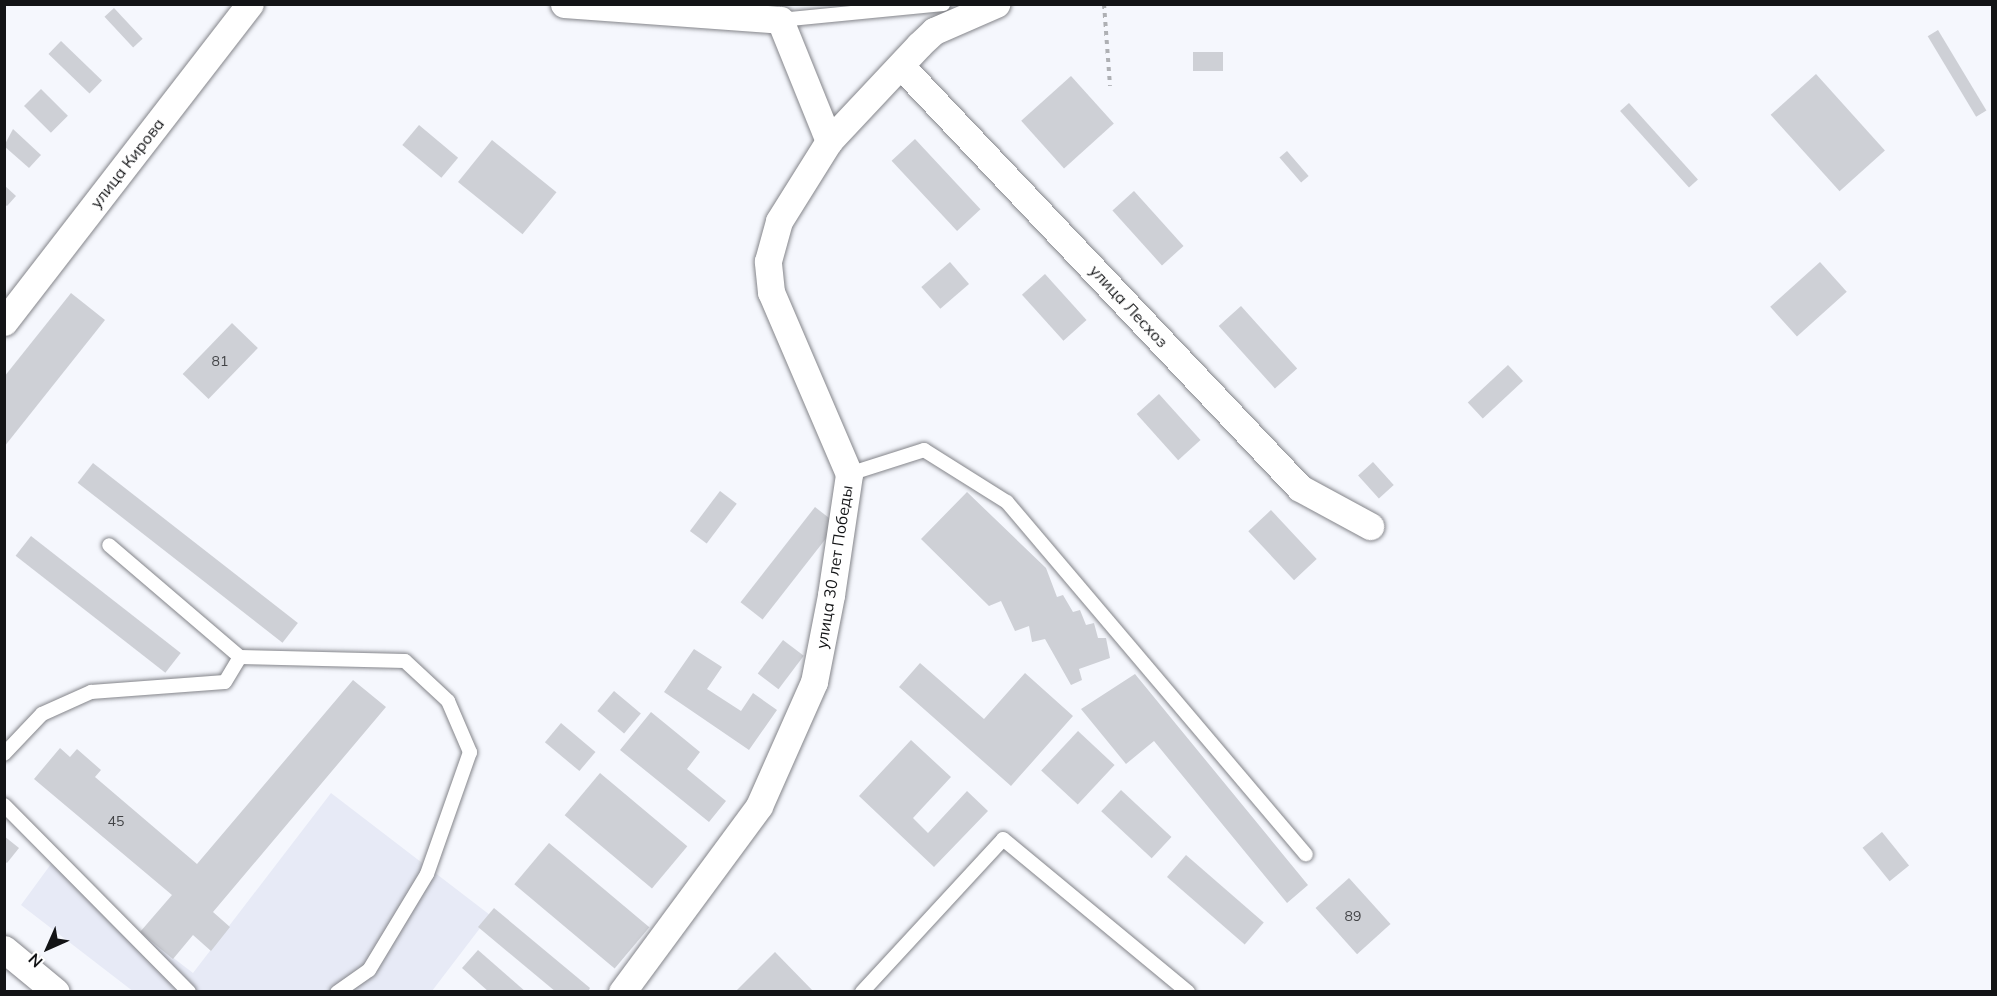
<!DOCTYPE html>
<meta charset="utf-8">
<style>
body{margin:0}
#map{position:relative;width:1997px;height:996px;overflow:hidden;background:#f5f7fd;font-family:Mulish,sans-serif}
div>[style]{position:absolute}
.built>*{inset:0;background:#e7eaf6}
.building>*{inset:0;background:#ced0d6;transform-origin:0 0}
.path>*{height:4px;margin-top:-2px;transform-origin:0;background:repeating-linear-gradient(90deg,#aeb0b4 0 4.5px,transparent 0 9px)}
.roads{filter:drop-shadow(0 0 2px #84858a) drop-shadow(0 0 2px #84858a)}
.service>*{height:14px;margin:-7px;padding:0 7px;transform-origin:7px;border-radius:7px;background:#fff}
.minor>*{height:27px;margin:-13.5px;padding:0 13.5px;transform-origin:13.5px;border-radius:13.5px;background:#fff}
span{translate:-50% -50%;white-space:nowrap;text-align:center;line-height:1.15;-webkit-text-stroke:6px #fff;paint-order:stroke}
.number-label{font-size:14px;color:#424346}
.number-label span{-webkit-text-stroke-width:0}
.street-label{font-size:16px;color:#131416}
.frame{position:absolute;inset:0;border:6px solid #131416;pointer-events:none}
.north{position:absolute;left:18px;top:918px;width:60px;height:60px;-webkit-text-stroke:4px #fff;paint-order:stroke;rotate:225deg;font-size:16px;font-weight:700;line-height:24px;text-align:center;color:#131416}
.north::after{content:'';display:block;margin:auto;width:21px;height:27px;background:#131416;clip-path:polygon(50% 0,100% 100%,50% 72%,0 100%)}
</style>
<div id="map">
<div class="built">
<div style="clip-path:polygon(331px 793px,490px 915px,432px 991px,134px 992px,21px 905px,51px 864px,193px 973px)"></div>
</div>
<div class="building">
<div style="left:114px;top:8px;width:42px;height:13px;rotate:47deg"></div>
<div style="left:1938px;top:30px;width:94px;height:12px;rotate:59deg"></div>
<div style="left:61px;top:41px;width:57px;height:18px;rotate:44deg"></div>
<div style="left:1223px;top:52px;width:19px;height:30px;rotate:90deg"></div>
<div style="left:1816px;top:74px;width:103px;height:61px;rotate:48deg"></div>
<div style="left:1071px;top:76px;width:64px;height:67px;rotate:48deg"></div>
<div style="left:41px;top:89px;width:38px;height:24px;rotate:45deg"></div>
<div style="left:1629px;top:103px;width:103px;height:12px;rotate:48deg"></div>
<div style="left:419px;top:125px;width:51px;height:26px;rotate:40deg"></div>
<div style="clip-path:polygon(13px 129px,41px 155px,29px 168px,4px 146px)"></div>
<div style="left:915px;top:139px;width:96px;height:32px;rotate:47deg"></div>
<div style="left:492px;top:140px;width:83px;height:54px;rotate:39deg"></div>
<div style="left:1287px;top:151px;width:33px;height:10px;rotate:49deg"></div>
<div style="clip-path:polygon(4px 185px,16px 196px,7px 206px,4px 204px)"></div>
<div style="left:1134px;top:191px;width:74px;height:29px;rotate:48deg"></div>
<div style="left:950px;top:262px;width:29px;height:38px;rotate:49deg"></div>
<div style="left:1820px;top:262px;width:40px;height:67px;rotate:48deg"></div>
<div style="left:1045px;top:274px;width:62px;height:31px;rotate:48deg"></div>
<div style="clip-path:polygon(71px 293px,105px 320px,4px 447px,4px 377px)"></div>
<div style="left:1241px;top:306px;width:84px;height:30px;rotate:48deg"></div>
<div style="left:232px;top:323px;width:36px;height:71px;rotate:44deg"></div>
<div style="left:1508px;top:365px;width:22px;height:55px;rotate:47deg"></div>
<div style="left:1159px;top:394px;width:62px;height:30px;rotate:48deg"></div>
<div style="left:1373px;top:462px;width:31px;height:20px;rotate:48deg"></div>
<div style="left:93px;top:463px;width:260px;height:25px;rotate:38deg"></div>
<div style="left:720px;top:491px;width:21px;height:50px;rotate:37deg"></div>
<div style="clip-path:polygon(967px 492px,1046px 568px,1057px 597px,1063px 595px,1073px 612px,1080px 610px,1086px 625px,1094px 623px,1098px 638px,1106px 638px,1110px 658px,1079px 669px,1082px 680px,1071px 685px,1045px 639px,1032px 642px,1029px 626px,1015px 631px,1001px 601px,989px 606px,921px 539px)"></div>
<div style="left:815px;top:507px;width:28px;height:121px;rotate:38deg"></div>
<div style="left:1271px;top:510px;width:67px;height:31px;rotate:47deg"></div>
<div style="left:31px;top:536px;width:190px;height:25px;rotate:38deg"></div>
<div style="left:783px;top:640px;width:26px;height:42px;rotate:37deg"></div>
<div style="clip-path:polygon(694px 649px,722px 667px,707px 689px,741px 711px,753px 693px,777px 710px,749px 750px,664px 692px)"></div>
<div style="clip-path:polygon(920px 663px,984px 719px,1025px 673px,1073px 716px,1011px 786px,899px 687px)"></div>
<div style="clip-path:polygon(1135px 674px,1308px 885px,1287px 903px,1154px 741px,1126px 764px,1081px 709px)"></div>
<div style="clip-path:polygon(353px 680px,386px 707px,213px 912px,230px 927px,211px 951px,193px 935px,173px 959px,140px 932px,172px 895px,34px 779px,60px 748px,70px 757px,77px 749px,101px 770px,95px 777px,197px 864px)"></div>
<div style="left:614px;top:691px;width:35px;height:26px;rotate:40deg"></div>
<div style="clip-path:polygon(651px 712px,700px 752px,687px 769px,726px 801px,709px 822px,620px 750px)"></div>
<div style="left:561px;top:723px;width:45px;height:25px;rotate:40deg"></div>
<div style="left:1078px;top:731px;width:50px;height:54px;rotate:43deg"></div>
<div style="clip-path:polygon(911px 740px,951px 777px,913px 818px,928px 833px,967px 791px,988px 811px,934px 867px,859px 796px)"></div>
<div style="left:600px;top:773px;width:114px;height:55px;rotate:40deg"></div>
<div style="left:1121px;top:790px;width:69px;height:29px;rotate:43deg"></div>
<div style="left:1882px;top:832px;width:43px;height:25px;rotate:51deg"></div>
<div style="clip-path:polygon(4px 836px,19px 848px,7px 863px,4px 861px)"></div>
<div style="left:549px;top:843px;width:131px;height:54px;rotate:40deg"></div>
<div style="left:1186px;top:855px;width:103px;height:29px;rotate:41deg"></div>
<div style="left:1349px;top:878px;width:62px;height:45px;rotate:48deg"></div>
<div style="clip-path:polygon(494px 908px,590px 988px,588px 992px,556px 992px,478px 927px)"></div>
<div style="clip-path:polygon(478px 950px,526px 992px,489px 992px,462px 968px)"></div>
<div style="clip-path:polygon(775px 952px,814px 992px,735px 992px)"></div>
</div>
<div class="path">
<div style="left:1104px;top:4px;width:82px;rotate:85.8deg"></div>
</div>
<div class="roads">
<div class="service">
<div style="left:780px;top:20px;width:164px;rotate:-5.6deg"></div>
<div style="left:849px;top:474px;width:79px;rotate:-17.7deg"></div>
<div style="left:924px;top:450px;width:98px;rotate:32.1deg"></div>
<div style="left:1007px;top:502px;width:462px;rotate:49.7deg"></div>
<div style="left:240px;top:657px;width:165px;rotate:1.4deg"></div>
<div style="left:405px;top:661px;width:59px;rotate:42.9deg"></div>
<div style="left:448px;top:701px;width:56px;rotate:66.7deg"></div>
<div style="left:470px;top:752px;width:129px;rotate:109.4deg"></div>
<div style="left:427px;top:874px;width:112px;rotate:121.1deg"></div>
<div style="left:369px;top:970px;width:39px;rotate:145deg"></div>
<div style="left:4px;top:754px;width:55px;rotate:-46.5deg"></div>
<div style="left:42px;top:714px;width:54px;rotate:-24.2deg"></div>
<div style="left:91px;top:692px;width:134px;rotate:-4.3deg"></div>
<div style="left:225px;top:682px;width:29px;rotate:-59deg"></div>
<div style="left:240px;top:657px;width:172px;rotate:-139.5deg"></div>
<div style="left:4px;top:805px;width:263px;rotate:45.3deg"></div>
<div style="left:862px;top:992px;width:208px;rotate:-47.3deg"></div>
<div style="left:1003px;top:839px;width:240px;rotate:39.6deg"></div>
</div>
<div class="minor">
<div style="left:564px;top:4px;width:217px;rotate:4.2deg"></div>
<div style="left:780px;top:20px;width:131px;rotate:68deg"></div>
<div style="left:902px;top:67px;width:579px;rotate:46.61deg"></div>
<div style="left:1300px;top:488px;width:80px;rotate:28.5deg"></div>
<div style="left:4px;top:322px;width:402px;rotate:-52.3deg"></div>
<div style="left:4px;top:949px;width:67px;rotate:39.6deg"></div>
<div style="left:622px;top:992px;width:231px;rotate:-53.6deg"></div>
<div style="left:759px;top:806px;width:136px;rotate:-66.1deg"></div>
<div style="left:814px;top:682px;width:89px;rotate:-78.9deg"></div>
<div style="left:831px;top:595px;width:122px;rotate:-81.5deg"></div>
<div style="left:849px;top:474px;width:198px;rotate:-113.2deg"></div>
<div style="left:771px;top:292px;width:31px;rotate:-96deg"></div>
<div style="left:768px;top:261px;width:41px;rotate:-74.6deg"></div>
<div style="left:779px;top:221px;width:94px;rotate:-58deg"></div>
<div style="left:829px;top:141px;width:132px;rotate:-46.8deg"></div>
<div style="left:919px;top:45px;width:21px;rotate:-43deg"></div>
<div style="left:934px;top:31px;width:68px;rotate:-23.5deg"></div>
</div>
</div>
<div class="number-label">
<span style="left:220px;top:361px">81</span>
<span style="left:116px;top:821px">45</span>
<span style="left:1353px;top:916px">89</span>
</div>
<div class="street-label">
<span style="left:127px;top:163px;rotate:-52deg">улица Кирова</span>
<span style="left:1129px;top:306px;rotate:47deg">улица Лесхоз</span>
<span style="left:834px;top:567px;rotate:-81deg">улица 30 лет Победы</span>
</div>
<div class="frame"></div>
<div class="north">N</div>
</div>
